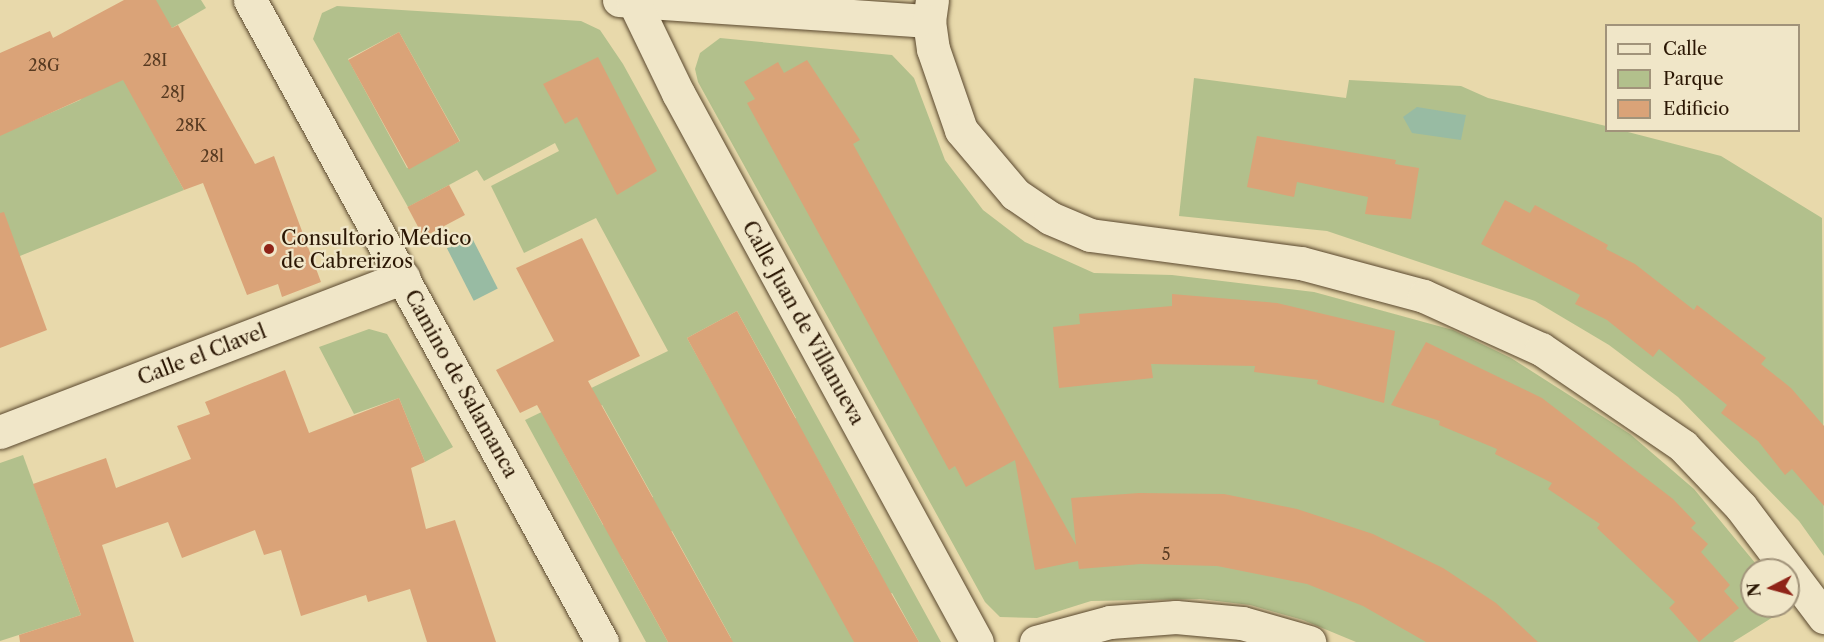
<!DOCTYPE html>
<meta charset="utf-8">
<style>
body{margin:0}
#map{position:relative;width:1824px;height:642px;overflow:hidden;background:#e8d9ab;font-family:"Libre Caslon Text",serif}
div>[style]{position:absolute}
.green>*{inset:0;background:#b2c08c}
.water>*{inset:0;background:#98bba3;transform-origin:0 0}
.building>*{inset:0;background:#daa378;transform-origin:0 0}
.roads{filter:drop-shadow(0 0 2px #5a482e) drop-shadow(0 0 2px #5a482e)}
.minor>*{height:33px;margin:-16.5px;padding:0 16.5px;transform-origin:16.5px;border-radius:16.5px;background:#f0e6c8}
.dots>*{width:16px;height:16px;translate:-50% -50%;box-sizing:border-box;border:3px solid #f0e6c8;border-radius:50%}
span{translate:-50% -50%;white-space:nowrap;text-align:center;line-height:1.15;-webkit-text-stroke:4.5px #f0e6c8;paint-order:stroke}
.number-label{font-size:16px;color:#573a21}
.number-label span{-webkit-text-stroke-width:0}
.poi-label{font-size:20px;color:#2b1704}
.left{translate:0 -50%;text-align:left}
.street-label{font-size:20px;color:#2b1704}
.legend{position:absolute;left:1605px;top:24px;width:195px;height:108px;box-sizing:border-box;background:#f0e6c8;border:2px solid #a1937a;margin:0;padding:8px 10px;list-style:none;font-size:18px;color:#2b1704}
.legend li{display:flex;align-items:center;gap:12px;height:30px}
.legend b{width:30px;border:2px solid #a1937a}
.north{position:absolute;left:1740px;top:558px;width:60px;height:60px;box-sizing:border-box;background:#f0e6c8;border:2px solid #a1937a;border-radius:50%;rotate:264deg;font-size:16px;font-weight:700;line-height:24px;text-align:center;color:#2b1704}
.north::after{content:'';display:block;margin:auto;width:21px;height:27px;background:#8f2418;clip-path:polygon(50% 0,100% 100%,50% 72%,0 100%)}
</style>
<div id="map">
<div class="green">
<div style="clip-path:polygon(151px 0,201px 0,206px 8px,172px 28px)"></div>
<div style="clip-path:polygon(evenodd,337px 6px,581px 21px,600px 30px,623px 64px,941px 642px,919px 642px,892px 593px,857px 613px,854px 642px,724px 642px,731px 638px,672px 531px,622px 559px,668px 642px,646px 642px,525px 420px,668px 351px,596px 218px,524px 253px,491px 186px,559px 151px,555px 143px,484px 181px,477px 170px,408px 207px,313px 39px,322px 13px,337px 6px,399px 32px,460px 141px,407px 168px,348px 59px,399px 32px,337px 6px,737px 311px,796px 418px,747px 446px,687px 338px,737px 311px,337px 6px,602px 405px,653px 497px,603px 525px,553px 433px,602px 405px,337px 6px,814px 453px,873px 560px,825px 587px,814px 453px)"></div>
<div style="clip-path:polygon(720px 38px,892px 55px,914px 78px,945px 160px,983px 210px,1025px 242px,1094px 273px,1172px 275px,1314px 292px,1453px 330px,1511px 358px,1630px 434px,1694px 489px,1761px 570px,1752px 570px,1752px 606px,1789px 607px,1733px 642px,1356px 642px,1303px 620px,1250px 605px,1200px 599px,1091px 601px,1037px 618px,1000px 617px,985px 602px,698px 82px,695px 69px,700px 53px)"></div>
<div style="clip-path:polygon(114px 61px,184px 190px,0 264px,0 135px,80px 100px)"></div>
<div style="clip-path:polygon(1194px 78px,1346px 98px,1349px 80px,1461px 86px,1488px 98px,1606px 126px,1606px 130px,1624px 131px,1721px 156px,1822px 218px,1824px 556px,1799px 521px,1678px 397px,1609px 345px,1535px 301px,1327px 231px,1179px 216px)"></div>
<div style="clip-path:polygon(369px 329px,387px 334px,453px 447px,425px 462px,399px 398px,354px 414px,319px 347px)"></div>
<div style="clip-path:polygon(23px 455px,81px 615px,0 641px,0 463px)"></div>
</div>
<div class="water">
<div style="clip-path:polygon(1417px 107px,1466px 115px,1461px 140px,1412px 133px,1403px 117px)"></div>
<div style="left:471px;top:236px;width:59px;height:27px;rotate:63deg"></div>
</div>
<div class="building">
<div style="clip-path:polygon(124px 0,156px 0,172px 28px,178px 25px,255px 164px,274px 156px,321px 282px,282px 297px,278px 284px,247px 295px,203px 183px,184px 190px,123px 80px,0 136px,0 53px,50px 31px,53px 38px)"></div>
<div style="left:399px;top:32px;width:125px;height:58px;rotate:61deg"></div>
<div style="clip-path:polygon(598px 57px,657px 171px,617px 195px,577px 117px,565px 124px,543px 84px)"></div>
<div style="clip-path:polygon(807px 60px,860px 140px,853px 144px,1076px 545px,1071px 498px,1139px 493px,1224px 494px,1297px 509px,1373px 534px,1443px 568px,1496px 603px,1538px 642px,1426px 642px,1363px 606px,1307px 584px,1217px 566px,1141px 564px,1079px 569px,1078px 561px,1035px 570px,1015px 460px,966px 487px,955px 466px,949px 470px,747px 103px,755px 99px,744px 82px,778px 62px,784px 73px)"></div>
<div style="clip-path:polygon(1257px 136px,1396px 160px,1395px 164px,1419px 168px,1411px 219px,1365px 214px,1368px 197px,1297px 182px,1294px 197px,1247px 187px)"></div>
<div style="left:449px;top:185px;width:34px;height:47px;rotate:62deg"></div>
<div style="clip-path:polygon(1505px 200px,1530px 213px,1535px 205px,1608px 245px,1606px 249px,1635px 264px,1694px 310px,1697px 305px,1766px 358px,1761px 364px,1791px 388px,1824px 426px,1824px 506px,1792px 469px,1785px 475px,1758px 441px,1721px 413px,1727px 405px,1659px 349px,1653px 357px,1607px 320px,1575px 304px,1580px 295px,1481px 244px)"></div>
<div style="clip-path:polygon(4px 212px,47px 330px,0 348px,0 213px)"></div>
<div style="clip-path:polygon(582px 238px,640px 356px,588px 381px,733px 642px,668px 642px,537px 405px,520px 413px,496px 370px,554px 341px,516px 268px)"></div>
<div style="clip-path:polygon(1172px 294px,1277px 303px,1395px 331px,1384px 403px,1317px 384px,1318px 380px,1254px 372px,1255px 366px,1151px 364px,1153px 378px,1059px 388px,1053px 327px,1080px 324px,1079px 314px,1172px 306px)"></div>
<div style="clip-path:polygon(737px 311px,891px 593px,919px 642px,854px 642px,794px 534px,687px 338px)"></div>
<div style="clip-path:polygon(1426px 342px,1542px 398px,1673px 499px,1696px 523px,1691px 528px,1708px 544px,1701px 552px,1730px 585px,1724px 591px,1739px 608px,1699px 642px,1669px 608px,1675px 602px,1597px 528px,1600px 524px,1548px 489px,1552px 483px,1495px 454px,1497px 449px,1439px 425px,1440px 421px,1391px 405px)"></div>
<div style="clip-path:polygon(285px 370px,309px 433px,399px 398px,425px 462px,411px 468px,426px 529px,455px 520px,496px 642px,427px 642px,410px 589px,368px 602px,366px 595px,301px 616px,281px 550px,264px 555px,255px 530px,182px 558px,168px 522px,102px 545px,134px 642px,20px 642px,19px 635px,81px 615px,33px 484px,106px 458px,116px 488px,191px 459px,177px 426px,210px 414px,205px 402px)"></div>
</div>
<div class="roads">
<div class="minor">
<div style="left:250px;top:0;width:732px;rotate:61.26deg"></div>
<div style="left:619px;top:0;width:311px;rotate:3.9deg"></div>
<div style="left:633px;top:0;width:103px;rotate:64.2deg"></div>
<div style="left:678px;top:93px;width:625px;rotate:61.43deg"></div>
<div style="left:932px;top:0;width:21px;rotate:98deg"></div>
<div style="left:929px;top:21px;width:28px;rotate:82deg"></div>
<div style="left:933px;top:49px;width:86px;rotate:70.9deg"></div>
<div style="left:961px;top:130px;width:84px;rotate:49.8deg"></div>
<div style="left:1015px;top:194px;width:42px;rotate:34.4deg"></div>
<div style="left:1050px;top:218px;width:43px;rotate:23deg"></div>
<div style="left:1090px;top:235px;width:213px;rotate:7.6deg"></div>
<div style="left:1301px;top:263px;width:127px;rotate:15deg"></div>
<div style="left:1424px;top:296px;width:128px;rotate:24.4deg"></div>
<div style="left:1541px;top:349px;width:172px;rotate:34.3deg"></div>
<div style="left:1683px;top:446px;width:84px;rotate:46.4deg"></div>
<div style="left:1741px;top:507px;width:138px;rotate:53deg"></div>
<div style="left:0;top:432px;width:432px;rotate:-21deg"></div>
<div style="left:1036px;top:642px;width:77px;rotate:-15.1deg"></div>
<div style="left:1110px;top:622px;width:66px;rotate:-4.3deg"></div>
<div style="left:1176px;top:617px;width:66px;rotate:5.2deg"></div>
<div style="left:1242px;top:623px;width:70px;rotate:15.8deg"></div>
</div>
</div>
<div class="dots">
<div style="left:269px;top:249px;background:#8f2418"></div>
</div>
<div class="number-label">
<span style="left:155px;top:60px">28I</span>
<span style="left:44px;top:65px">28G</span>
<span style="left:173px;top:92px">28J</span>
<span style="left:191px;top:125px">28K</span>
<span style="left:212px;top:156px">28l</span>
<span style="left:1166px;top:554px">5</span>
</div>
<div class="poi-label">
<span class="left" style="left:281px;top:250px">Consultorio Médico<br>de Cabrerizos</span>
</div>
<div class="street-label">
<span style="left:803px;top:323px;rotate:61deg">Calle Juan de Villanueva</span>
<span style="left:202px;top:355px;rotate:-21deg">Calle el Clavel</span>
<span style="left:461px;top:384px;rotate:61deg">Camino de Salamanca</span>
</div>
<ul class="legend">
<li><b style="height:8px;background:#f0e6c8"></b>Calle</li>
<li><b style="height:16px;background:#b2c08c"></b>Parque</li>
<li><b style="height:16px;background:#daa378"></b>Edificio</li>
</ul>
<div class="north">N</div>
</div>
